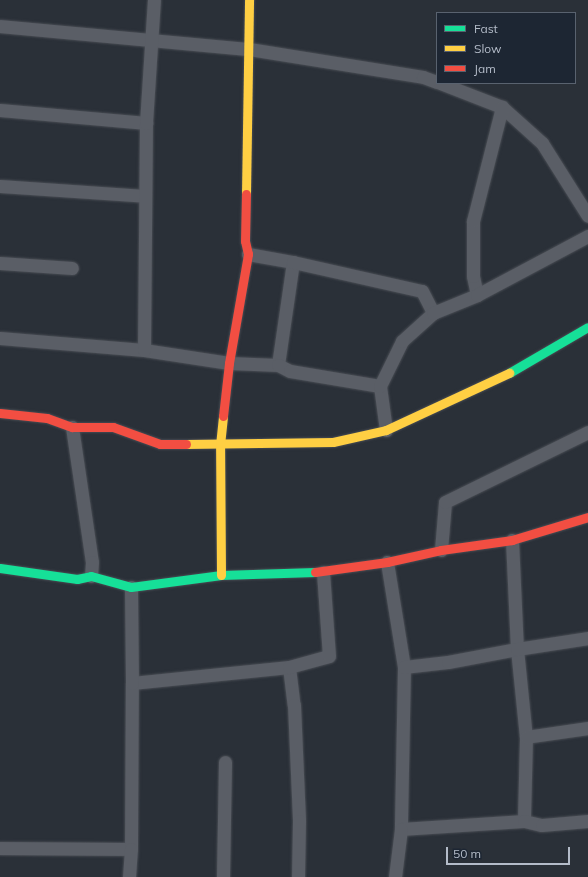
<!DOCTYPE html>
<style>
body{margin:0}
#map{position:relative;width:588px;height:877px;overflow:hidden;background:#2a3038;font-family:Mulish,sans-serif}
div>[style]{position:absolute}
.roads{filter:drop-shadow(0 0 1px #484c53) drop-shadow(0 0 1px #484c53)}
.street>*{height:13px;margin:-6.5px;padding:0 6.5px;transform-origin:6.5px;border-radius:6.5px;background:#5a5e66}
.fast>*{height:9px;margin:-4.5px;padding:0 4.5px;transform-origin:4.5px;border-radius:4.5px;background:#16e098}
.slow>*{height:9px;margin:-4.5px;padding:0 4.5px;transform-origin:4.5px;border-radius:4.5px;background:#ffcf43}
.jam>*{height:9px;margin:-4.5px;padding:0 4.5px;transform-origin:4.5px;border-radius:4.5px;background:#f24e42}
span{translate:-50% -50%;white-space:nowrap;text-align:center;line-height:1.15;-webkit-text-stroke:4px #1d2633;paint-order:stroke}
.legend{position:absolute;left:436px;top:12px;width:140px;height:72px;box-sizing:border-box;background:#1d2633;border:1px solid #59626f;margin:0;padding:5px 7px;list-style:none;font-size:12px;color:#b4bcc9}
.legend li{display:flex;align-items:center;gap:8px;height:20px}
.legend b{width:20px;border:1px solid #59626f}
.scale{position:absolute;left:446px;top:847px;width:124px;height:18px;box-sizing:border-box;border:2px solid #b4bcc9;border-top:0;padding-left:5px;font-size:12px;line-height:14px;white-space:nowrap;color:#b4bcc9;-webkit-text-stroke:3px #1d2633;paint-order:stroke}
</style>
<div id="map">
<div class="roads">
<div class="street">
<div style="left:0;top:26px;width:250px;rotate:5.3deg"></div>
<div style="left:249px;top:49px;width:176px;rotate:9.1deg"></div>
<div style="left:423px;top:77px;width:15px;rotate:20deg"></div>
<div style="left:440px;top:83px;width:66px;rotate:21.2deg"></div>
<div style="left:502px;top:107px;width:54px;rotate:42deg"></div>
<div style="left:542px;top:143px;width:86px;rotate:57.8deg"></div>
<div style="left:0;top:110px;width:147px;rotate:5.1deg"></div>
<div style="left:0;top:186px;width:145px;rotate:3.9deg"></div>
<div style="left:248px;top:254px;width:46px;rotate:10.1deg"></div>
<div style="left:293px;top:262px;width:104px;rotate:98.3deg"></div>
<div style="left:293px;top:262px;width:132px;rotate:12.7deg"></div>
<div style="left:422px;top:291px;width:25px;rotate:63deg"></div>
<div style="left:0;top:263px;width:72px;rotate:4deg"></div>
<div style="left:477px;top:295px;width:19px;rotate:-102deg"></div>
<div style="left:473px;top:276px;width:55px;rotate:-90deg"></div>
<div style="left:473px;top:221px;width:118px;rotate:-75.7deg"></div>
<div style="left:0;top:338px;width:144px;rotate:4.8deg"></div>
<div style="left:144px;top:350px;width:86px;rotate:8.7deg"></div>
<div style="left:229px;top:363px;width:49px;rotate:2.3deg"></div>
<div style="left:278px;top:365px;width:13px;rotate:27deg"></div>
<div style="left:290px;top:371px;width:91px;rotate:9.5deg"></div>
<div style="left:144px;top:350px;width:227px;rotate:-89.5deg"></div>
<div style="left:146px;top:123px;width:123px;rotate:-86.3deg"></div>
<div style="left:72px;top:427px;width:136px;rotate:81.6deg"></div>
<div style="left:92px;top:562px;width:14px;rotate:94deg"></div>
<div style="left:386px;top:430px;width:44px;rotate:-97.8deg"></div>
<div style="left:380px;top:386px;width:50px;rotate:-63.9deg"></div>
<div style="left:402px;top:341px;width:42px;rotate:-42.1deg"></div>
<div style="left:433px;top:313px;width:48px;rotate:-22.2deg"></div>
<div style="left:477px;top:295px;width:126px;rotate:-28deg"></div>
<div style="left:512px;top:540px;width:109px;rotate:87.4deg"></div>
<div style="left:517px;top:649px;width:88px;rotate:84.2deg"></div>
<div style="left:526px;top:737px;width:84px;rotate:91.4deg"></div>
<div style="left:441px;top:550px;width:48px;rotate:-85.2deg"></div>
<div style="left:445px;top:502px;width:159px;rotate:-26.1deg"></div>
<div style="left:387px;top:562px;width:106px;rotate:80.8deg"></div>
<div style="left:404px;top:667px;width:162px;rotate:91.1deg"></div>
<div style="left:401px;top:829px;width:123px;rotate:-3.7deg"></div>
<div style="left:524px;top:821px;width:18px;rotate:13deg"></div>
<div style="left:542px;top:825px;width:46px;rotate:-5deg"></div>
<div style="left:289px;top:667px;width:38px;rotate:83deg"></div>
<div style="left:294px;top:705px;width:116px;rotate:87.5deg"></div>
<div style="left:299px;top:821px;width:56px;rotate:91deg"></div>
<div style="left:404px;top:667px;width:44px;rotate:-6.5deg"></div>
<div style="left:448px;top:662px;width:70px;rotate:-10.7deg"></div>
<div style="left:517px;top:649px;width:72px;rotate:-8.8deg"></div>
<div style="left:132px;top:683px;width:158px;rotate:-5.8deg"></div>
<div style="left:289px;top:667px;width:41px;rotate:-15.4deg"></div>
<div style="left:329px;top:656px;width:84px;rotate:-94.1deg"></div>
<div style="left:526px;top:737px;width:63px;rotate:-8.3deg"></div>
<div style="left:0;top:848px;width:131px;rotate:0.4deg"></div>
<div style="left:131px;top:849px;width:166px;rotate:-89.7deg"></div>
<div style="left:132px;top:683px;width:96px;rotate:-90.6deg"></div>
<div style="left:129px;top:877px;width:28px;rotate:-86deg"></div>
<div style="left:223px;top:877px;width:115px;rotate:-89deg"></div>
<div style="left:395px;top:877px;width:48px;rotate:-82.9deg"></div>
</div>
<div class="fast">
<div style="left:509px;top:373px;width:91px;rotate:-30.2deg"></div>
<div style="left:0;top:568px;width:78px;rotate:8.1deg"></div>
<div style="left:77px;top:579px;width:14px;rotate:-12deg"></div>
<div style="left:91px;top:576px;width:41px;rotate:15.4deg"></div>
<div style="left:131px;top:587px;width:91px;rotate:-7.6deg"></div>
<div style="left:221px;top:575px;width:94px;rotate:-1.8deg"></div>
</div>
<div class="slow">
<div style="left:246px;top:194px;width:194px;rotate:-89.1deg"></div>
<div style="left:186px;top:444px;width:147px;rotate:-0.8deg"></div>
<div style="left:333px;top:442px;width:54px;rotate:-12.8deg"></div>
<div style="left:386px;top:430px;width:136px;rotate:-24.9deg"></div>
<div style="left:221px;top:575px;width:130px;rotate:-90.4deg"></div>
<div style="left:220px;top:445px;width:29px;rotate:-84deg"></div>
</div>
<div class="jam">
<div style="left:0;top:413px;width:47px;rotate:6.1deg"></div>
<div style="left:47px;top:418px;width:27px;rotate:20deg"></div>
<div style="left:72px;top:427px;width:41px"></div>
<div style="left:113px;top:427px;width:50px;rotate:19.9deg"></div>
<div style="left:160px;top:444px;width:26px"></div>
<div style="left:223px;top:416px;width:53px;rotate:-83.5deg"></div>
<div style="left:229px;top:363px;width:111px;rotate:-80.1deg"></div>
<div style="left:248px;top:254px;width:13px;rotate:-103deg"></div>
<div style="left:245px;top:241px;width:47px;rotate:-88.8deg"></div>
<div style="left:315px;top:572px;width:73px;rotate:-7.9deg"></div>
<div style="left:387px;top:562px;width:55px;rotate:-12.5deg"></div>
<div style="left:441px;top:550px;width:72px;rotate:-8deg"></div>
<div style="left:512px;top:540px;width:79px;rotate:-16.8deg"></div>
</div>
</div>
<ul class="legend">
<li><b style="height:5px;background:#16e098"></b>Fast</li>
<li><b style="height:5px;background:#ffcf43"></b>Slow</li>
<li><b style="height:5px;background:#f24e42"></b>Jam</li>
</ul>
<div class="scale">50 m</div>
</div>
